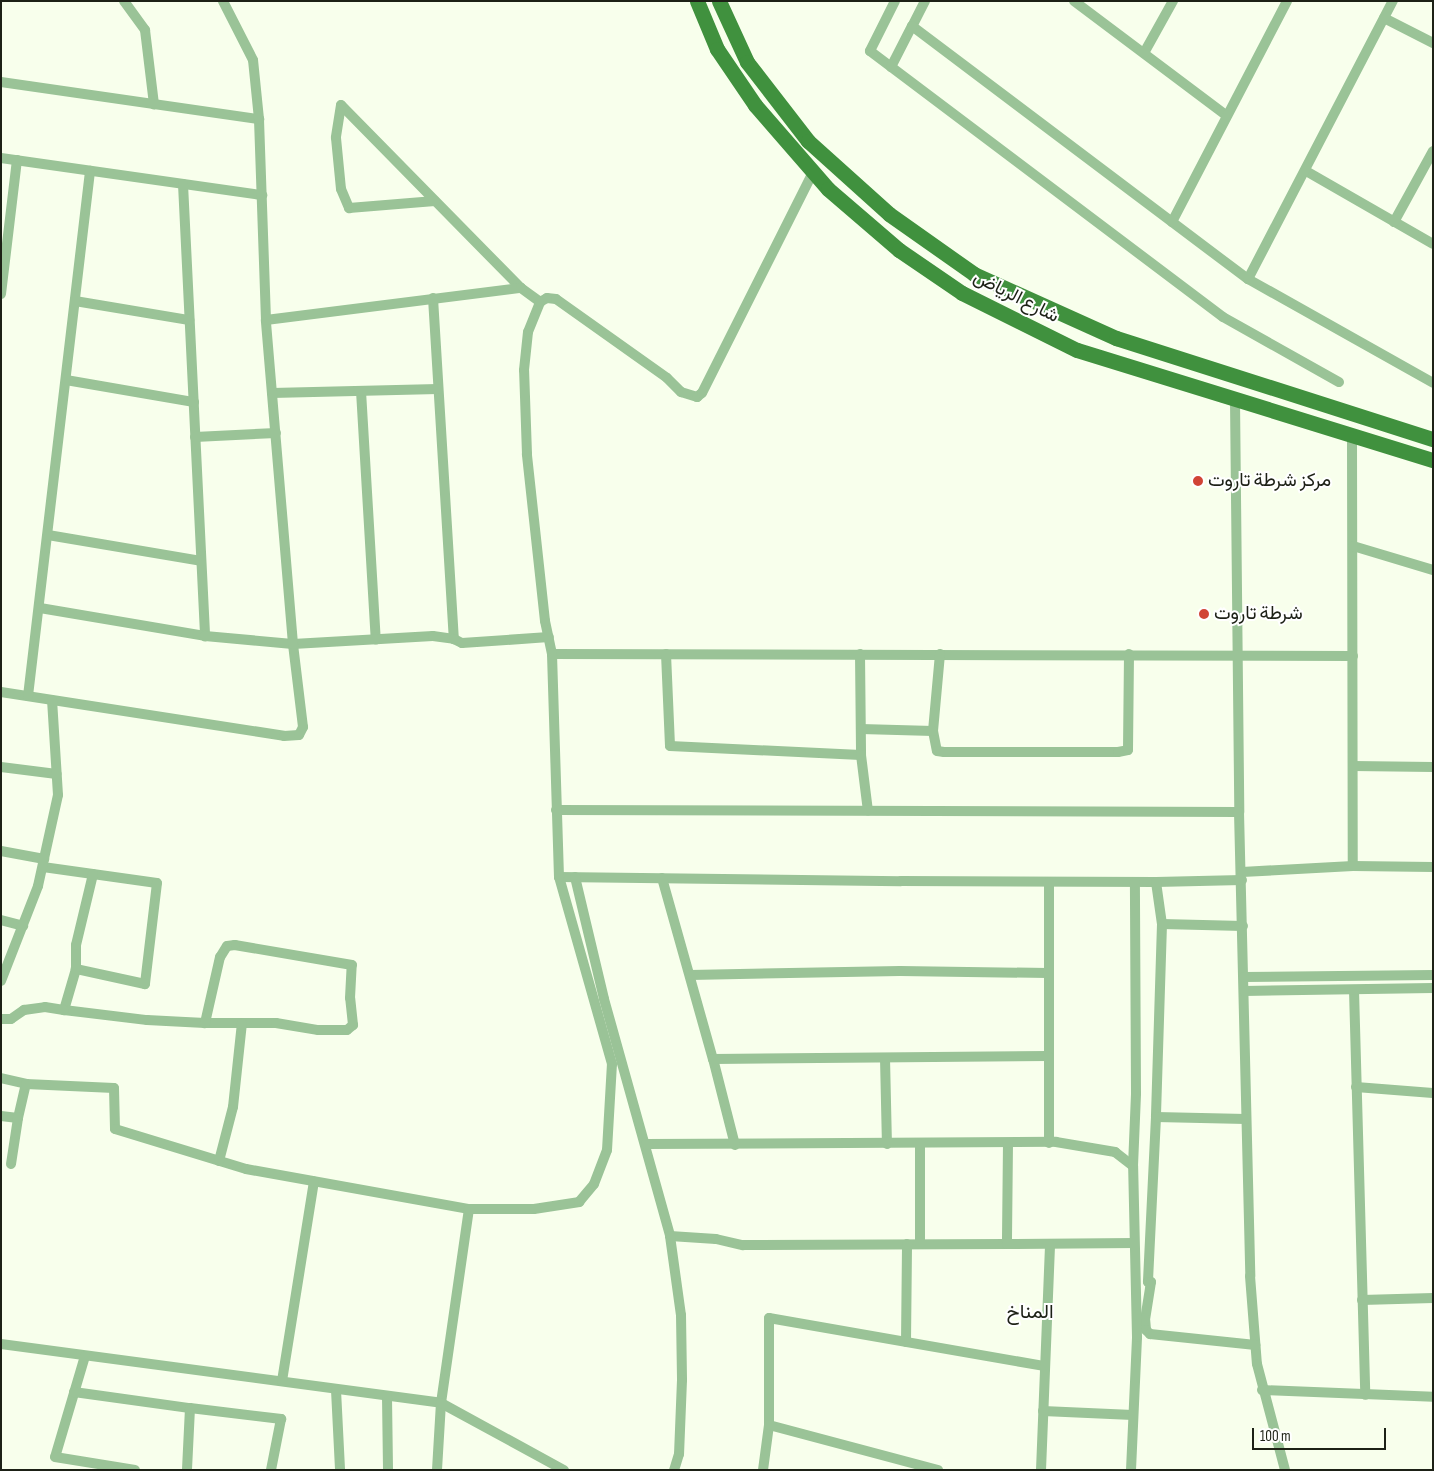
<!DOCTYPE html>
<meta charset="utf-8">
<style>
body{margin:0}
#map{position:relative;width:1434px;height:1471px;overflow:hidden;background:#f8ffec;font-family:"Sofia Sans Condensed",Vazirmatn,sans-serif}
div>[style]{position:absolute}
.street>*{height:10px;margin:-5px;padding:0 5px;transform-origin:5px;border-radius:5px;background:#9ac397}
.primary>*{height:15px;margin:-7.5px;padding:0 7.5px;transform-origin:7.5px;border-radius:7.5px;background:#40913e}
.dots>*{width:14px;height:14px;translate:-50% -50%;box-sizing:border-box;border:2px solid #fff;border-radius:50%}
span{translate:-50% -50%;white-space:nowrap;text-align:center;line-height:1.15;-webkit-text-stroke:4px #fff;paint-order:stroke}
.street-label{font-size:19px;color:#1d2116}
.poi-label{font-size:19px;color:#1d2116}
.left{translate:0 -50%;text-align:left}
.neighbourhood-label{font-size:20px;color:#1d2116}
.frame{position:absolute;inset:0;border:2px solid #1d2116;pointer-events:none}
.scale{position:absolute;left:1252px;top:1428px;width:134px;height:22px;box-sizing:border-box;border:2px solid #1d2116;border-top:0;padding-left:6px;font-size:15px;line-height:18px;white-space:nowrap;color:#1d2116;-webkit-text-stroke:4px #fff;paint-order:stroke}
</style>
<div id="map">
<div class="street">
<div style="left:124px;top:1px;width:36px;rotate:54deg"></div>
<div style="left:145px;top:30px;width:75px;rotate:83.1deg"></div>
<div style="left:895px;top:1px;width:56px;rotate:116.6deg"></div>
<div style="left:870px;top:51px;width:442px;rotate:37deg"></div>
<div style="left:1223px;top:317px;width:133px;rotate:29.3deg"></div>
<div style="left:925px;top:1px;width:28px;rotate:117deg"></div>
<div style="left:912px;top:26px;width:421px;rotate:37deg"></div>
<div style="left:1248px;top:279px;width:212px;rotate:29.3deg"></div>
<div style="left:1074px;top:1px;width:191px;rotate:36.9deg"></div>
<div style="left:1384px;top:18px;width:55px;rotate:27deg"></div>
<div style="left:1144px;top:53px;width:60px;rotate:-60.9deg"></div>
<div style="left:891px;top:67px;width:46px;rotate:-62.9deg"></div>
<div style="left:1px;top:82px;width:261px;rotate:8.2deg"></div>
<div style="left:341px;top:105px;width:257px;rotate:45.5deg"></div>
<div style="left:341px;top:105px;width:33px;rotate:99deg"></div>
<div style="left:336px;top:138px;width:51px;rotate:84.4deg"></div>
<div style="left:341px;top:189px;width:21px;rotate:67deg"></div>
<div style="left:349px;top:208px;width:86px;rotate:-4.7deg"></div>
<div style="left:1px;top:158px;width:264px;rotate:8.1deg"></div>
<div style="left:1306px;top:171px;width:146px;rotate:29.9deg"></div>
<div style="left:183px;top:184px;width:453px;rotate:87.2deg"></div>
<div style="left:1172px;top:222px;width:249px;rotate:-62.5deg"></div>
<div style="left:1394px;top:222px;width:81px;rotate:-61.2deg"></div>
<div style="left:1248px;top:279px;width:314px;rotate:-62.5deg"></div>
<div style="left:1px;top:294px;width:135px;rotate:-83.2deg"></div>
<div style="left:433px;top:298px;width:342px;rotate:86.5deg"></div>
<div style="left:75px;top:301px;width:116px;rotate:9.5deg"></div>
<div style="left:266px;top:320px;width:257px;rotate:-7.2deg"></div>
<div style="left:521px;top:288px;width:24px;rotate:36deg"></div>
<div style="left:66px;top:380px;width:130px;rotate:9.8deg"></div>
<div style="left:361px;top:391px;width:249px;rotate:86.6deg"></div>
<div style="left:272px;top:393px;width:166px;rotate:-1.4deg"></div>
<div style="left:1235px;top:400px;width:412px;rotate:89.4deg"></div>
<div style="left:1239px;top:812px;width:464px;rotate:88.6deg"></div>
<div style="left:1250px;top:1276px;width:88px;rotate:85.5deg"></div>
<div style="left:1257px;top:1364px;width:110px;rotate:75.2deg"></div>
<div style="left:1352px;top:436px;width:430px;rotate:89.9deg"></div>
<div style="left:195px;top:437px;width:81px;rotate:-2.8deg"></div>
<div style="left:48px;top:535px;width:155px;rotate:9.6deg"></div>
<div style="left:1353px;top:546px;width:84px;rotate:16.7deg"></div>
<div style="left:40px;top:608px;width:167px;rotate:9.6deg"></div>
<div style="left:205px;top:636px;width:88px;rotate:5.2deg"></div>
<div style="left:293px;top:644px;width:140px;rotate:-3.3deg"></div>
<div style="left:433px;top:636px;width:21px;rotate:8deg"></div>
<div style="left:454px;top:639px;width:9px;rotate:27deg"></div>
<div style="left:462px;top:643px;width:87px;rotate:-3.9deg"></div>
<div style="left:552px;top:654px;width:801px;rotate:0.14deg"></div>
<div style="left:666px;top:654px;width:92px;rotate:87.5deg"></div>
<div style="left:670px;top:746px;width:191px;rotate:2.7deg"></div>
<div style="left:860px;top:654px;width:101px;rotate:89.4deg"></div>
<div style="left:861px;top:755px;width:56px;rotate:82.9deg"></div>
<div style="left:940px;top:654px;width:77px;rotate:95.2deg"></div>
<div style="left:933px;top:731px;width:20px;rotate:79deg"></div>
<div style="left:937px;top:751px;width:7px;rotate:8deg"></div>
<div style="left:944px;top:752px;width:174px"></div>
<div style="left:1118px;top:752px;width:10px;rotate:-11deg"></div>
<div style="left:1128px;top:750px;width:96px;rotate:-89.4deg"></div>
<div style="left:1px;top:692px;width:286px;rotate:8.8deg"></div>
<div style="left:284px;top:736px;width:15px;rotate:-4deg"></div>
<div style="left:299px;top:735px;width:9px;rotate:-63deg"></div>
<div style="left:303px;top:727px;width:84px;rotate:-96.9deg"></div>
<div style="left:293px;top:644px;width:325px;rotate:-94.8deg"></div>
<div style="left:266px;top:320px;width:201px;rotate:-92deg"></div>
<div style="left:259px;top:119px;width:59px;rotate:-95.8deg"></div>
<div style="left:253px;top:60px;width:66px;rotate:-117deg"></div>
<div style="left:28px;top:696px;width:529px;rotate:-83.26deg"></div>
<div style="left:861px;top:729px;width:72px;rotate:1.6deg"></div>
<div style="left:1353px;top:766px;width:80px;rotate:0.7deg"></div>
<div style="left:1px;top:767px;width:56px;rotate:7.1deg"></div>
<div style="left:556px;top:810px;width:683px;rotate:0.17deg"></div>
<div style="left:1px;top:851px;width:44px;rotate:10.5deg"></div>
<div style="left:43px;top:867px;width:115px;rotate:8deg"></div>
<div style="left:157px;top:883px;width:102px;rotate:96.8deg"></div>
<div style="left:145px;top:984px;width:71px;rotate:-167.7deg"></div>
<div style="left:76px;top:969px;width:43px;rotate:106.3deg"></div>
<div style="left:64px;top:1010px;width:84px;rotate:6.9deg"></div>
<div style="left:147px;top:1020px;width:58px;rotate:3deg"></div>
<div style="left:205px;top:1023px;width:71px"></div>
<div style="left:276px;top:1023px;width:43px;rotate:9.5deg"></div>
<div style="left:318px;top:1030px;width:29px"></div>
<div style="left:347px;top:1030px;width:8px;rotate:-40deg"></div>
<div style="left:353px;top:1025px;width:27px;rotate:-96deg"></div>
<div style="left:350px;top:998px;width:33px;rotate:-87deg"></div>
<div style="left:352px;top:965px;width:119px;rotate:-170.3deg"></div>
<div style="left:235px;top:945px;width:8px;rotate:173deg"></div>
<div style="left:227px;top:946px;width:13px;rotate:122deg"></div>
<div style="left:220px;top:957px;width:68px;rotate:102.8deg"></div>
<div style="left:1242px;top:872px;width:111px;rotate:-3.1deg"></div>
<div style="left:1353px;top:866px;width:80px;rotate:0.7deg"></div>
<div style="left:559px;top:877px;width:342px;rotate:0.7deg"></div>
<div style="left:901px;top:881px;width:255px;rotate:0.2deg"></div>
<div style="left:1156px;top:882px;width:86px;rotate:-1.3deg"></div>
<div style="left:575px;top:877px;width:125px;rotate:76.6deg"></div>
<div style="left:604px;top:999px;width:246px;rotate:74.4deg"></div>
<div style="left:670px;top:1236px;width:46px;rotate:3.7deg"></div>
<div style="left:716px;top:1239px;width:28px;rotate:13deg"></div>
<div style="left:743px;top:1245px;width:264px;rotate:-0.2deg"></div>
<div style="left:662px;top:878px;width:188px;rotate:74.3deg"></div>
<div style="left:1156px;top:882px;width:42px;rotate:81.9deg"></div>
<div style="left:1162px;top:924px;width:193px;rotate:91.8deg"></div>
<div style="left:1156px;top:1117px;width:165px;rotate:92.8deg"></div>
<div style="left:1148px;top:1282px;width:3px"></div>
<div style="left:1151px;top:1282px;width:36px;rotate:99deg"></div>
<div style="left:1145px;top:1318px;width:12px;rotate:85deg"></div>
<div style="left:1146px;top:1330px;width:6px;rotate:45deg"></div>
<div style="left:1150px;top:1334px;width:106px;rotate:6deg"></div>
<div style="left:1px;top:920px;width:23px;rotate:15deg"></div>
<div style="left:1162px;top:924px;width:81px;rotate:1.4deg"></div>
<div style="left:76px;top:969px;width:24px;rotate:-90deg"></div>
<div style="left:76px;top:945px;width:73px;rotate:-76.5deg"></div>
<div style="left:690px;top:975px;width:210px;rotate:-1.1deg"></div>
<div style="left:900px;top:971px;width:148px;rotate:0.8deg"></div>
<div style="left:1244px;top:977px;width:189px;rotate:-0.6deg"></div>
<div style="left:1px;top:981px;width:102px;rotate:-68.7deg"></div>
<div style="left:38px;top:886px;width:93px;rotate:-77.6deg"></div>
<div style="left:58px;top:795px;width:95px;rotate:-93.6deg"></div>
<div style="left:1354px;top:990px;width:405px;rotate:88.4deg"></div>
<div style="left:1244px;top:991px;width:189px;rotate:-0.9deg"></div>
<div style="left:1px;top:1019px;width:10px"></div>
<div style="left:11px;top:1019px;width:16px;rotate:-35deg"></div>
<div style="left:24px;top:1010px;width:21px;rotate:-8deg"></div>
<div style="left:45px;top:1007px;width:19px;rotate:9deg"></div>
<div style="left:885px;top:1058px;width:86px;rotate:88.7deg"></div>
<div style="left:1px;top:1078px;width:26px;rotate:13deg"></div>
<div style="left:1356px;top:1087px;width:77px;rotate:4.5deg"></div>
<div style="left:1px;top:1116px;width:17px;rotate:7deg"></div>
<div style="left:18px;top:1118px;width:35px;rotate:-77deg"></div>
<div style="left:26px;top:1084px;width:88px;rotate:2.6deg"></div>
<div style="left:114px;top:1088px;width:41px;rotate:88.6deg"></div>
<div style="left:115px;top:1129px;width:137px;rotate:17deg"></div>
<div style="left:246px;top:1169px;width:227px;rotate:10.2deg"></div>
<div style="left:1156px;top:1117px;width:90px;rotate:1.3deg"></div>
<div style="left:1008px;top:1143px;width:101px;rotate:90.6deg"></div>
<div style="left:1007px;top:1244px;width:127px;rotate:-0.5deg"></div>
<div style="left:1049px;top:1143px;width:261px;rotate:-90deg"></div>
<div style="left:646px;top:1144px;width:410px;rotate:-0.3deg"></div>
<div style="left:1056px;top:1142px;width:60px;rotate:9.6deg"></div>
<div style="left:1115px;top:1152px;width:23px;rotate:38deg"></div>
<div style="left:920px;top:1144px;width:100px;rotate:90deg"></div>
<div style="left:735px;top:1145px;width:89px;rotate:-104.3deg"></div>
<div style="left:713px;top:1059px;width:335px;rotate:-0.5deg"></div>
<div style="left:219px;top:1161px;width:56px;rotate:-75.5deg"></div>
<div style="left:233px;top:1107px;width:84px;rotate:-83.9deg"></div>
<div style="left:11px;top:1164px;width:47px;rotate:-81.3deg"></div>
<div style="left:670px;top:1236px;width:80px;rotate:82.1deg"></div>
<div style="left:681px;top:1315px;width:65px;rotate:89.1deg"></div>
<div style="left:682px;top:1380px;width:74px;rotate:92.3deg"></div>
<div style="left:679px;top:1454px;width:17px;rotate:107deg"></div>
<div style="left:1362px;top:1300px;width:71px;rotate:-1.6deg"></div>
<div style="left:906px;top:1342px;width:98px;rotate:-89.4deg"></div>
<div style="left:1px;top:1344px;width:444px;rotate:7.6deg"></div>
<div style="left:441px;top:1403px;width:196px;rotate:-81.8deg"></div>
<div style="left:469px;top:1209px;width:65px"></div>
<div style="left:534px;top:1209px;width:46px;rotate:-8.8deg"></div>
<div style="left:579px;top:1202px;width:23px;rotate:-50deg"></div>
<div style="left:594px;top:1184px;width:36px;rotate:-69deg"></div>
<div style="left:607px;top:1150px;width:86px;rotate:-86.7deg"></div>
<div style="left:612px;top:1064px;width:194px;rotate:-105.8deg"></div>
<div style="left:559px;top:877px;width:223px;rotate:-91.8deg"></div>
<div style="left:552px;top:654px;width:34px;rotate:-102deg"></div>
<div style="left:545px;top:621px;width:168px;rotate:-96.2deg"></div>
<div style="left:527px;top:454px;width:84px;rotate:-92deg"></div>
<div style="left:524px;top:370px;width:38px;rotate:-84deg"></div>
<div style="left:528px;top:332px;width:32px;rotate:-68deg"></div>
<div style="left:540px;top:302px;width:8px;rotate:-30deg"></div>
<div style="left:547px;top:298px;width:9px;rotate:6deg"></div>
<div style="left:556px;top:299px;width:136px;rotate:35.4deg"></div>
<div style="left:667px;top:378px;width:20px;rotate:45deg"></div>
<div style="left:681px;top:392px;width:17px;rotate:17deg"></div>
<div style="left:697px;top:397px;width:6px;rotate:-39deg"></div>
<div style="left:702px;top:393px;width:247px;rotate:-63.3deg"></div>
<div style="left:85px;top:1356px;width:105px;rotate:106.5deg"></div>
<div style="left:55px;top:1457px;width:81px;rotate:9.2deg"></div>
<div style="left:282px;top:1381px;width:202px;rotate:-80.9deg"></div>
<div style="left:336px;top:1390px;width:80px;rotate:87.1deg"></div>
<div style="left:1262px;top:1390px;width:171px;rotate:2.3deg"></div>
<div style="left:74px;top:1392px;width:117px;rotate:7.9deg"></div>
<div style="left:190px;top:1408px;width:62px;rotate:92.8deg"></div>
<div style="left:387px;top:1397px;width:73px;rotate:89.2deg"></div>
<div style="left:190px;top:1408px;width:92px;rotate:6.9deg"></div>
<div style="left:281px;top:1419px;width:52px;rotate:101.1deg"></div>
<div style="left:1043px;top:1411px;width:90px;rotate:2.5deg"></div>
<div style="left:769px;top:1425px;width:107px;rotate:-90deg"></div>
<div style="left:769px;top:1318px;width:280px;rotate:9.9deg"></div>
<div style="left:437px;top:1470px;width:67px;rotate:-86.6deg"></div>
<div style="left:441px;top:1403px;width:140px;rotate:28.6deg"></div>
<div style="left:763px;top:1470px;width:45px;rotate:-82.4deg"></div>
<div style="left:769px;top:1425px;width:175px;rotate:14.9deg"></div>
<div style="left:1041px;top:1470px;width:226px;rotate:-87.7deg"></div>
<div style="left:1131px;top:1470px;width:133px;rotate:-87.4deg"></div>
<div style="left:1137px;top:1337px;width:171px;rotate:-91.3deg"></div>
<div style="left:1133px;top:1166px;width:73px;rotate:-87.6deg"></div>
<div style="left:1136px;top:1093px;width:211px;rotate:-90.3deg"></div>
</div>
<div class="primary">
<div style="left:697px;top:1px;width:52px;rotate:67.4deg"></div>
<div style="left:717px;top:49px;width:68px;rotate:55.8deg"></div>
<div style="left:755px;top:105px;width:111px;rotate:49deg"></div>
<div style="left:828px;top:189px;width:94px;rotate:40.7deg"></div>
<div style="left:899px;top:250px;width:76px;rotate:34.3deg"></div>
<div style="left:962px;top:293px;width:128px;rotate:26.4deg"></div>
<div style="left:1077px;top:350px;width:373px;rotate:17.2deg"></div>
<div style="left:719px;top:1px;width:67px;rotate:65.3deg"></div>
<div style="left:747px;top:62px;width:100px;rotate:52.3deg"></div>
<div style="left:808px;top:141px;width:109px;rotate:42deg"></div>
<div style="left:889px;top:214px;width:104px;rotate:35.2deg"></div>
<div style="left:974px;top:274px;width:156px;rotate:24.3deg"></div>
<div style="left:1116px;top:338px;width:333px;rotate:17.7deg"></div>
</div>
<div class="dots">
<div style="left:1198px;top:481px;background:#d14436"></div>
<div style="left:1204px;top:614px;background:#d14436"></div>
</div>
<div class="street-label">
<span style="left:1016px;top:297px;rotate:27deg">شارع الرياض</span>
</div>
<div class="poi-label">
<span class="left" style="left:1208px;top:481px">مركز شرطة تاروت</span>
<span class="left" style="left:1214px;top:614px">شرطة تاروت</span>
</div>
<div class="neighbourhood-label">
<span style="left:1030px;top:1312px">المناخ</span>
</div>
<div class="frame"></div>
<div class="scale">100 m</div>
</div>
